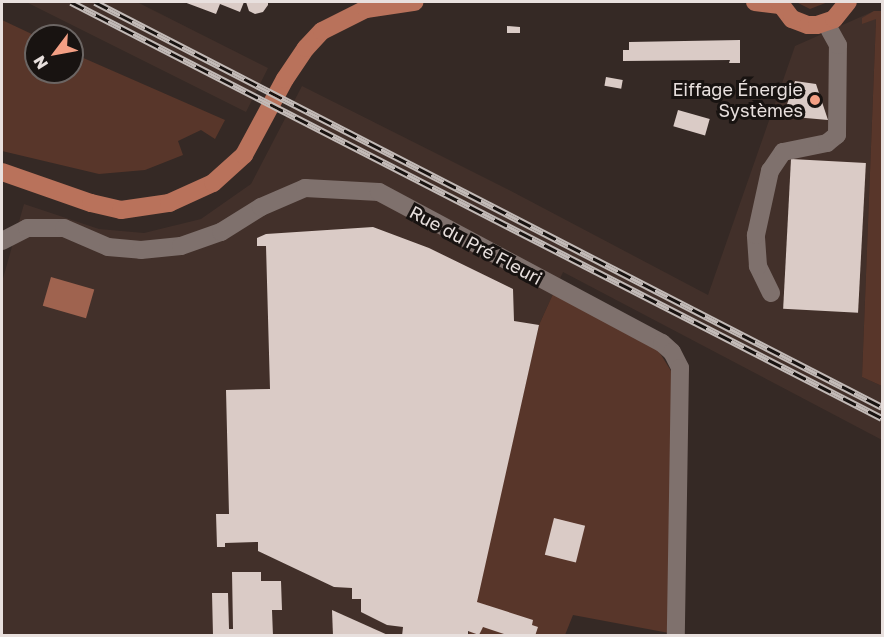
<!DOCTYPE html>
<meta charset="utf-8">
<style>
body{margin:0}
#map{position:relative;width:884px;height:637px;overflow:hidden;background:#352925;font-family:"Golos Text",sans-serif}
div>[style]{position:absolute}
.built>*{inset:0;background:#42302a}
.green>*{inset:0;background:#58362a}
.water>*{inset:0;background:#9f634f;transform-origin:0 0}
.building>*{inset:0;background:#dacbc6;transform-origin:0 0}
.minor>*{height:18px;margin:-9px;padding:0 9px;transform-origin:9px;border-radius:9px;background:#7f716d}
.major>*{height:18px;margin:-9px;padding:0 9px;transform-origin:9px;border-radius:9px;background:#b9725b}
.rail>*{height:7px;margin-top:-3.5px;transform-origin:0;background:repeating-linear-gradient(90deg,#181311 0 14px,#c2bab7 0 28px);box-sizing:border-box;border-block:2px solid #c2bab7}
.dots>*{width:16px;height:16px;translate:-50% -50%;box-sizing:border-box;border:3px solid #181311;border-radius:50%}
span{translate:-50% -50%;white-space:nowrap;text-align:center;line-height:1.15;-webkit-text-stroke:6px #181311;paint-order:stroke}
.poi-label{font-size:18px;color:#e8e0de}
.right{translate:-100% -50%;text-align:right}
.street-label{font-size:18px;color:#e8e0de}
.frame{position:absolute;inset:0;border:3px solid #e8e0de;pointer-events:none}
.north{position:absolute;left:24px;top:24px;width:60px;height:60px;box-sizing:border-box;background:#181311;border:2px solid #6b6563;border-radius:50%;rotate:238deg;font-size:16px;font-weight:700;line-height:24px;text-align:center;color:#e8e0de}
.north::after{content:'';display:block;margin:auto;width:21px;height:27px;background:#f39f84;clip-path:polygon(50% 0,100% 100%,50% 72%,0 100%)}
</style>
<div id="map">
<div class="built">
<div style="clip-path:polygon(26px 2px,137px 2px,268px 68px,246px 112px)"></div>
<div style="clip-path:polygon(874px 11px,882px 11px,882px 19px,876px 19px,862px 377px,882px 386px,882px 440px,563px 272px,539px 325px,468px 635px,2px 635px,2px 282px,24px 204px,99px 229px,144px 233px,201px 219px,251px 184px,302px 86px,511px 191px,708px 295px,795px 46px)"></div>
</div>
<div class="green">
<div style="clip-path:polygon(796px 2px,828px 2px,810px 9px)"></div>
<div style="clip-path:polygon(874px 11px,882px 11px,882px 386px,862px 377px,876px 19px,862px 24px,862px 18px)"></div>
<div style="clip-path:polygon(2px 20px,36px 36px,36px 72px,72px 72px,72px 53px,225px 120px,215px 139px,201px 130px,178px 141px,183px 155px,145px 170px,99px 174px,2px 151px)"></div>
<div style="clip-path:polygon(553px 294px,658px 350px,673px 374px,669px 633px,573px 615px,565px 635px,468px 636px,539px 325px)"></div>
</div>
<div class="water">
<div style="left:51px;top:277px;width:45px;height:30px;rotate:16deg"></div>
</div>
<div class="building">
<div style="clip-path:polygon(184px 2px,244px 2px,240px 12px,220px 4px,216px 14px)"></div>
<div style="clip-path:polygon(246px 2px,268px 2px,268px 5px,263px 12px,255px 14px,249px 11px)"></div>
<div style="clip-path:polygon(507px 26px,520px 27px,520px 33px,507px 33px)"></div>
<div style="clip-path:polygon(740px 40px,740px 63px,729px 63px,730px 60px,623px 61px,623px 50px,629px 50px,629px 42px)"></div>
<div style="left:606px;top:77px;width:17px;height:9px;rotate:10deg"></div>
<div style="clip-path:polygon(795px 81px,816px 84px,828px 120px,783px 116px)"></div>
<div style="left:678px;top:110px;width:33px;height:17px;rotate:16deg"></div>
<div style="left:791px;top:159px;width:75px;height:150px;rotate:3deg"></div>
<div style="clip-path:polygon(373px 227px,429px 248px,513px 289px,514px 321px,539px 325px,477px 602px,533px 620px,532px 625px,538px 627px,535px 636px,510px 636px,483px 627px,479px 635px,468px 631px,468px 636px,402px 636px,403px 627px,387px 625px,361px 612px,361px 599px,352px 599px,352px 588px,334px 587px,258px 551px,258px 542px,225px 543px,225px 547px,217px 547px,216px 514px,229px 514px,226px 390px,270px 389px,266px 246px,257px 246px,257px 238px,266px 234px)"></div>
<div style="left:554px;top:518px;width:32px;height:38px;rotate:14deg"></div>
<div style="clip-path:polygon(232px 572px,261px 572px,261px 581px,281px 581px,282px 610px,272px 610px,273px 636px,213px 636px,212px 593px,228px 593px,229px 629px,233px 629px)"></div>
<div style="clip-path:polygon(332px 610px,390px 636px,333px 636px)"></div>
</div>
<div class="minor">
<div style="left:2px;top:241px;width:28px;rotate:-27deg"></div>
<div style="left:27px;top:228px;width:37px"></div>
<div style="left:64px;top:228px;width:48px;rotate:23.4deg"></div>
<div style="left:108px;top:247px;width:33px;rotate:5deg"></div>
<div style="left:141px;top:250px;width:40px;rotate:-5.7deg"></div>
<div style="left:181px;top:246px;width:42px;rotate:-19.3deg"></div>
<div style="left:221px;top:232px;width:47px;rotate:-32deg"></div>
<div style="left:261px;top:207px;width:48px;rotate:-23.4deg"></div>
<div style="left:305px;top:188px;width:74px;rotate:3.1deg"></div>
<div style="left:379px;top:192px;width:321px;rotate:28.1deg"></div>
<div style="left:662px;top:343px;width:13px;rotate:42deg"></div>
<div style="left:672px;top:352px;width:18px;rotate:63deg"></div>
<div style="left:680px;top:368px;width:268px;rotate:90.9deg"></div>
<div style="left:771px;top:293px;width:30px;rotate:-116deg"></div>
<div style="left:758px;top:266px;width:31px;rotate:-94deg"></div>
<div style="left:756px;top:235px;width:66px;rotate:-77.7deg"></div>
<div style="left:770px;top:171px;width:23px;rotate:-56deg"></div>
<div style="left:783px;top:152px;width:45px;rotate:-11.6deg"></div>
<div style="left:827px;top:143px;width:13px;rotate:-39deg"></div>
<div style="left:837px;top:135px;width:90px;rotate:-89.4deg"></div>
<div style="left:838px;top:45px;width:25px;rotate:-119deg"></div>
</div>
<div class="major">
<div style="left:755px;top:2px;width:25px;rotate:7deg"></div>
<div style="left:779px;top:2px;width:21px;rotate:53deg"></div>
<div style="left:792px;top:19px;width:17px;rotate:21deg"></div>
<div style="left:808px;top:25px;width:9px"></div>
<div style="left:817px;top:25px;width:18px;rotate:-19deg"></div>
<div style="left:834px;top:19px;width:22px;rotate:-51deg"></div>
<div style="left:2px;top:172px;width:94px;rotate:19.2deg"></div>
<div style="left:91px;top:203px;width:31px;rotate:13deg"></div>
<div style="left:121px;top:210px;width:49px;rotate:-8.3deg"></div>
<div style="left:169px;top:203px;width:48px;rotate:-24.4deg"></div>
<div style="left:213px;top:183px;width:42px;rotate:-42.1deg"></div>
<div style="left:244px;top:155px;width:86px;rotate:-61.7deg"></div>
<div style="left:285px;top:79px;width:37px;rotate:-56deg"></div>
<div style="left:306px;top:48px;width:23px;rotate:-47deg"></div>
<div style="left:322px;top:31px;width:49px;rotate:-26.6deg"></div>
<div style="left:366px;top:9px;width:49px;rotate:-8.3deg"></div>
</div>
<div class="rail">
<div style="left:71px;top:2px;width:911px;rotate:27.16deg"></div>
<div style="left:95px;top:2px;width:885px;rotate:27.23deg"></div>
</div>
<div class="dots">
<div style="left:815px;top:100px;background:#f39f84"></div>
</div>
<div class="poi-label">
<span class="right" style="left:803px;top:100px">Eiffage Énergie<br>Systèmes</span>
</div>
<div class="street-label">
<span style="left:476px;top:245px;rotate:28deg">Rue du Pré Fleuri</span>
</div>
<div class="frame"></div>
<div class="north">N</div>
</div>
